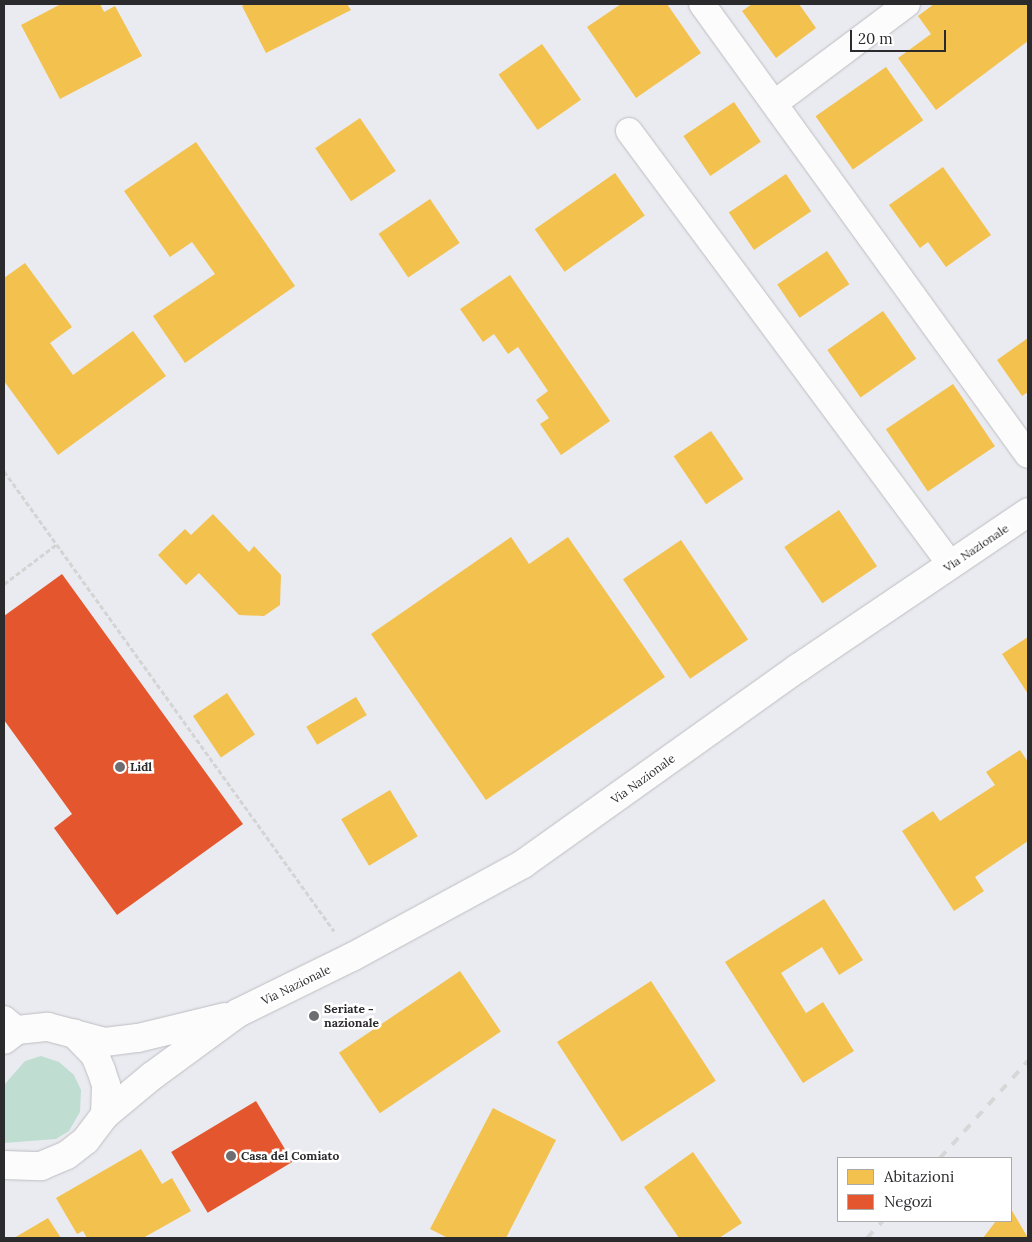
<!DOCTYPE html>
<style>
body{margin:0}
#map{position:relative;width:1032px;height:1242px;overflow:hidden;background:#eaebf0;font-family:Lora,serif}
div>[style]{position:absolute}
.green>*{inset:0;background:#c0ddd1}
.homes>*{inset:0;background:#f2c14e;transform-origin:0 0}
.shops>*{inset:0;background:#e4572e;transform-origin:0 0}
.path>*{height:3px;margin-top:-1.5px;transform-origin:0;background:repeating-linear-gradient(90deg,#d4d4d5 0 5px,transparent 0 7.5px)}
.roads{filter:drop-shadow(0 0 1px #bdbdc1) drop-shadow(0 0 1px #bdbdc1)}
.minor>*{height:26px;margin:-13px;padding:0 13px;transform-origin:13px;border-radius:13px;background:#fcfcfd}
.secondary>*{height:28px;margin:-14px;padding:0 14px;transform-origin:14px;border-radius:14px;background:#fcfcfd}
.rail>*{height:4px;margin-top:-2px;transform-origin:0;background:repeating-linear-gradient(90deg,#d6d7d7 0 9px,transparent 0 18px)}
.dots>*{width:14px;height:14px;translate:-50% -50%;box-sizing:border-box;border:2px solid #fff;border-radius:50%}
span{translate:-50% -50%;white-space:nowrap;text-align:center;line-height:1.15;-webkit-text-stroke:5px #fff;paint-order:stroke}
.street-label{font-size:12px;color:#2b2b2e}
.poi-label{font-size:12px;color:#2b2b2e;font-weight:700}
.left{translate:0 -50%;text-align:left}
.frame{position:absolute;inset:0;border:5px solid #2b2b2e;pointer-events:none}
.legend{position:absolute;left:837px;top:1157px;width:175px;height:65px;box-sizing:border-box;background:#fff;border:1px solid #aaaaab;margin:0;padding:6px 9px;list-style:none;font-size:15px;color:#2b2b2e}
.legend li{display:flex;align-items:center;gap:10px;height:25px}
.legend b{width:25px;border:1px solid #aaaaab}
.scale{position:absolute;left:850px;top:30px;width:96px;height:22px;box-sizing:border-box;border:2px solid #2b2b2e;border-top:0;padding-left:6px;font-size:15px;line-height:18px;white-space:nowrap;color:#2b2b2e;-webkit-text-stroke:4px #fff;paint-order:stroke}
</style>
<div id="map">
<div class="green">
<div style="clip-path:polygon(41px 1056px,59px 1062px,74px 1075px,81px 1090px,80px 1112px,69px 1131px,56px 1139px,4px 1143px,4px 1085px,25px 1061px)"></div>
</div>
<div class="homes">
<div style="clip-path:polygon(61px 4px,100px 4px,104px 12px,115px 6px,142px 56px,60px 99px,21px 25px)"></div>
<div style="clip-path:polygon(246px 4px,347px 4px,351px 10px,266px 53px,242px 6px)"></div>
<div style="clip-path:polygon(621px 4px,667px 4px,701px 53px,636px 98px,587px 27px)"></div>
<div style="clip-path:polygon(752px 4px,799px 4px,816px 28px,776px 58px,742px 11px)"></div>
<div style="clip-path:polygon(934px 4px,1028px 4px,1028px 41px,936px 110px,898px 58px,931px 34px,918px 16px)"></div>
<div style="left:542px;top:44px;width:68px;height:53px;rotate:55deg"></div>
<div style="left:886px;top:67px;width:65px;height:86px;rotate:55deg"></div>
<div style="left:734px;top:102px;width:48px;height:61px;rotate:56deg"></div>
<div style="left:360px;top:118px;width:64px;height:54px;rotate:56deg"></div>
<div style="clip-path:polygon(196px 142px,295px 286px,185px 363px,153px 316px,215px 274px,192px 242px,170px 257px,124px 191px)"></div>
<div style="clip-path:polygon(943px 167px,991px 235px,946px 267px,928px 242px,920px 248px,889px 205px)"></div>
<div style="left:615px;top:173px;width:52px;height:98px;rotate:55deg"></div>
<div style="left:786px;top:174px;width:45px;height:69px;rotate:56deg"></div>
<div style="left:430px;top:199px;width:53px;height:62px;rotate:56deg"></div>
<div style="left:827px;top:251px;width:40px;height:60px;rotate:56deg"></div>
<div style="clip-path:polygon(25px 263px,72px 327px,50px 343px,73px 375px,133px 331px,166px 376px,58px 455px,4px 381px,4px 278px)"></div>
<div style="clip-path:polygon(510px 275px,610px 421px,561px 455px,540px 424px,549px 418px,536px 400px,548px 391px,518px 347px,508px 354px,494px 334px,483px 342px,460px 309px)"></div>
<div style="left:883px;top:311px;width:58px;height:68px;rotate:55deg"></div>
<div style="clip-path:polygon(1028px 338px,1028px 392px,1022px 396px,997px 360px)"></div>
<div style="left:953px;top:384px;width:75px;height:81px;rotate:56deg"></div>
<div style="left:711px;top:431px;width:58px;height:45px;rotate:56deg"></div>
<div style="left:839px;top:510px;width:68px;height:66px;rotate:56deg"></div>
<div style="clip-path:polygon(213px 514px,249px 552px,254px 546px,281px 575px,280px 605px,264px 616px,239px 615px,199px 573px,186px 585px,158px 555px,185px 529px,191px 535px)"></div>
<div style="clip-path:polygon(511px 537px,529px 564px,568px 537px,665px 677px,486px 800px,371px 634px)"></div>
<div style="left:681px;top:540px;width:120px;height:70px;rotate:56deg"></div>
<div style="clip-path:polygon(1028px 637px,1028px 694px,1002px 654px)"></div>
<div style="left:227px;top:693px;width:50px;height:41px;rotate:56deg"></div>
<div style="left:356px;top:697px;width:21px;height:58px;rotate:59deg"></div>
<div style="clip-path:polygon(1020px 750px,1028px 762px,1028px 841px,975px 877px,984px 891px,954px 911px,902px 831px,933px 811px,940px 821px,995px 785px,986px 772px)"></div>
<div style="left:390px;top:790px;width:54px;height:57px;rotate:59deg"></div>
<div style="clip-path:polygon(824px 899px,863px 960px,839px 975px,822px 947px,781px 973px,806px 1013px,823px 1002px,854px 1051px,803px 1083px,725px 962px)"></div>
<div style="left:460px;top:971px;width:73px;height:146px;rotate:56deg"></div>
<div style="left:651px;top:981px;width:119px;height:112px;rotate:57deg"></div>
<div style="clip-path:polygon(493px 1108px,556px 1140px,506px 1238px,448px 1238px,430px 1229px)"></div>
<div style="clip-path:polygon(141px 1149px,162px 1184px,172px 1178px,191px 1211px,143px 1238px,87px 1238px,83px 1231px,77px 1234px,56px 1198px)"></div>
<div style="clip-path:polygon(693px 1152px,742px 1223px,719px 1238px,679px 1238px,644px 1187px)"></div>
<div style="clip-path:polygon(1011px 1209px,1028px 1238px,983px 1238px,996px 1221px,1011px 1221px)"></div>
<div style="clip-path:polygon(48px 1218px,61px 1238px,14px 1238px)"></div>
</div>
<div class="shops">
<div style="clip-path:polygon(62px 574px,243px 824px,117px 915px,54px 828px,72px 814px,4px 720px,4px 616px)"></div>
<div style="left:256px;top:1101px;width:71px;height:99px;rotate:59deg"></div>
</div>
<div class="path">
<div style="left:4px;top:471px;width:566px;rotate:54.34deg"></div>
<div style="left:4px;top:584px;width:66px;rotate:-37deg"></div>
</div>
<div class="roads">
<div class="minor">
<div style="left:702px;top:4px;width:556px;rotate:54.14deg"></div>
<div style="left:775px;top:103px;width:165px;rotate:-36.9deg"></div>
<div style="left:629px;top:131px;width:540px;rotate:53.43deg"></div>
<div style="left:4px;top:1019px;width:17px;rotate:40deg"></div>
</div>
<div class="secondary">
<div style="left:4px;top:1040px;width:16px;rotate:-38deg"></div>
<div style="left:17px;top:1030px;width:31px;rotate:-6deg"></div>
<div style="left:48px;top:1027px;width:59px;rotate:14.7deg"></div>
<div style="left:105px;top:1042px;width:33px;rotate:-7deg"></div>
<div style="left:138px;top:1038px;width:89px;rotate:-13.6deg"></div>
<div style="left:105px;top:1115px;width:61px;rotate:-39.7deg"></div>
<div style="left:152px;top:1076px;width:107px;rotate:-36.2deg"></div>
<div style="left:238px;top:1013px;width:127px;rotate:-26.2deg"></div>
<div style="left:352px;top:957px;width:195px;rotate:-28.5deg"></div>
<div style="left:523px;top:864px;width:338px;rotate:-35.5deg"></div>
<div style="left:798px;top:668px;width:278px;rotate:-34.1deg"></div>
<div style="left:4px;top:1165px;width:37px;rotate:2deg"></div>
<div style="left:41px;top:1166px;width:28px;rotate:-23deg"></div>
<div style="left:67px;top:1155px;width:24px;rotate:-38deg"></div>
<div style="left:86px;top:1140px;width:31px;rotate:-53deg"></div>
<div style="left:105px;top:1115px;width:30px;rotate:-88deg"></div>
<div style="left:106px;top:1085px;width:16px;rotate:-108deg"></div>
<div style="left:101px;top:1070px;width:16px;rotate:-112deg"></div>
<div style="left:95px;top:1055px;width:30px;rotate:-134deg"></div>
</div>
</div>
<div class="rail">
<div style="left:940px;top:1158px;width:131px;rotate:-47.8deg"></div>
<div style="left:867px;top:1238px;width:23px;rotate:-47deg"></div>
</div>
<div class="dots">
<div style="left:120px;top:767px;background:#6e6e72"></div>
<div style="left:314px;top:1016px;background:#6e6e72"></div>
<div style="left:231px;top:1156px;background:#6e6e72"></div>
</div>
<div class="street-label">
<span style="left:976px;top:548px;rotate:-34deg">Via Nazionale</span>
<span style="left:643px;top:779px;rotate:-36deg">Via Nazionale</span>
<span style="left:296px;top:985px;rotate:-26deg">Via Nazionale</span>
</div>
<div class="poi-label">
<span class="left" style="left:130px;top:767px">Lidl</span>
<span class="left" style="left:324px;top:1016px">Seriate -<br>nazionale</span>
<span class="left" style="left:241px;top:1156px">Casa del Comiato</span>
</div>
<div class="frame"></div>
<ul class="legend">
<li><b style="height:14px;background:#f2c14e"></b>Abitazioni</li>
<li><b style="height:14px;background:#e4572e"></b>Negozi</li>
</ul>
<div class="scale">20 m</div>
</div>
